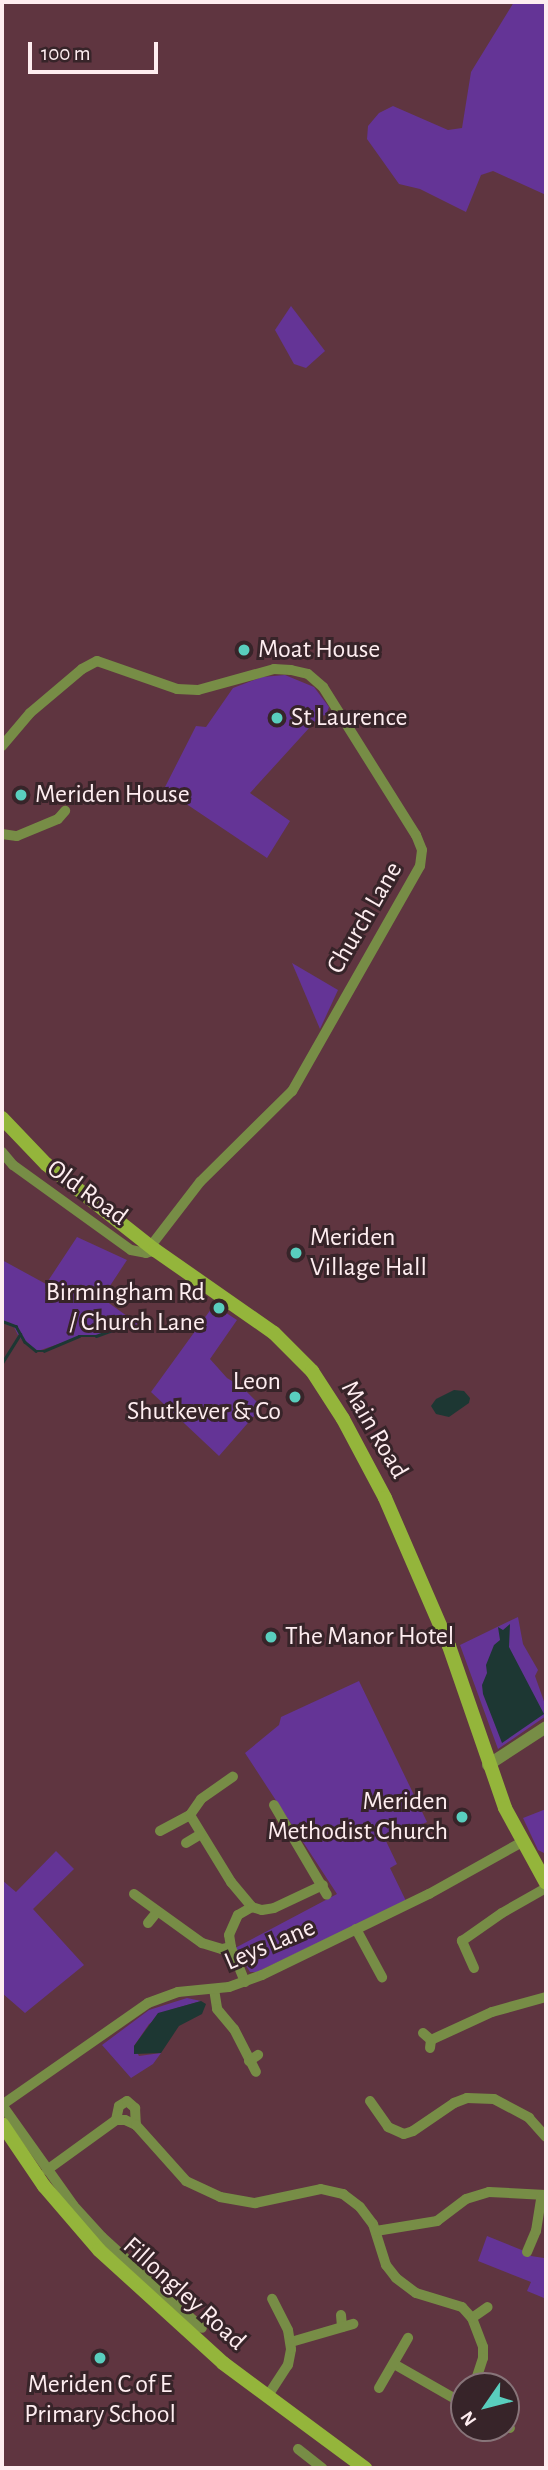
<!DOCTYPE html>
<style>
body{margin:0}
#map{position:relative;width:548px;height:2470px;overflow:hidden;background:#5f3540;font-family:"Alegreya Sans",sans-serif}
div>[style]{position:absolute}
.green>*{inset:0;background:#643496}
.water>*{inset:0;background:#1d3733}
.stream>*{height:2.5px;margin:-1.25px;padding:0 1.25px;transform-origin:1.25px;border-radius:1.25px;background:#1d3733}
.minor>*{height:10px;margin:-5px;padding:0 5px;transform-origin:5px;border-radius:5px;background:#778d46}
.tertiary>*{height:12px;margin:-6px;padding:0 6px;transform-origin:6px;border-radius:6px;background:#778d46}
.secondary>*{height:14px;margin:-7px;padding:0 7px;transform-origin:7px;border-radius:7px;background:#94b53b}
.dots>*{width:19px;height:19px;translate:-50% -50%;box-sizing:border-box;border:4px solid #372429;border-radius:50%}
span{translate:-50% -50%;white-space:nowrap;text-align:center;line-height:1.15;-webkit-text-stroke:6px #372429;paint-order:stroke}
.poi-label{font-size:26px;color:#feedf0}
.left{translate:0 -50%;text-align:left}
.right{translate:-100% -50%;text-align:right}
.street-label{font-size:26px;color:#feedf0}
.frame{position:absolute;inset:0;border:4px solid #feedf0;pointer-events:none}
.north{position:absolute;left:450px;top:2372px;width:70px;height:70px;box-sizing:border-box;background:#372429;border:2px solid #877479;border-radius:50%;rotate:235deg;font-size:19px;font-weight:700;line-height:28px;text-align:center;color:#feedf0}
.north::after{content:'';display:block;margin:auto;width:24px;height:32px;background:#59cebe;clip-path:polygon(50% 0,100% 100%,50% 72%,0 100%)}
.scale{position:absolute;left:28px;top:42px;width:130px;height:32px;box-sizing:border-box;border:4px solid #feedf0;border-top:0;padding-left:9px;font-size:21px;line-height:24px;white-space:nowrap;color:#feedf0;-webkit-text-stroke:5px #372429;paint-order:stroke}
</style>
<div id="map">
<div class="green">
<div style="clip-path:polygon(514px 2px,546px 2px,546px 195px,493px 171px,481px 175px,466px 212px,420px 189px,399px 184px,367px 139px,368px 126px,379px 113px,393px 106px,448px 130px,462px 128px,471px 72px)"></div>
<div style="clip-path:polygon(291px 306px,325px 351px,306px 368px,294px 364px,275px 330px)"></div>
<div style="clip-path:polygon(285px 675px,314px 687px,329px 707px,326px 715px,320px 716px,250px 793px,290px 821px,267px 858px,164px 789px,196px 726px,206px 727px,233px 688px,262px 677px)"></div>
<div style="clip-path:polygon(292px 963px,338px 990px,320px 1029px)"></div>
<div style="clip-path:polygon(77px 1237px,127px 1260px,102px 1298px,138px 1324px,97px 1337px,79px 1337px,35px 1352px,19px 1337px,14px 1327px,2px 1323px,2px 1260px,46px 1284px)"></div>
<div style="clip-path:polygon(214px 1305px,237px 1320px,210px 1359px,227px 1378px,242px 1387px,262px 1407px,219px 1456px,151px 1392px)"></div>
<div style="clip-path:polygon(518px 1617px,523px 1644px,538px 1670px,535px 1676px,546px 1707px,546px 1716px,498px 1749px,460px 1645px)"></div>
<div style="clip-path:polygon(359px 1681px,427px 1822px,386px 1841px,397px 1864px,390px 1868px,406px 1901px,257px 1972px,250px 1972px,235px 1948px,337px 1894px,245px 1753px,279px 1725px,281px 1717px)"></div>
<div style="clip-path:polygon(546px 1809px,546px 1854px,538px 1850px,523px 1818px)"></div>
<div style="clip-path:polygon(56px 1851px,74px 1869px,33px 1909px,84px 1965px,25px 2013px,2px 1993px,2px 1880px,16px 1892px)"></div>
<div style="clip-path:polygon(187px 1998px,201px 2001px,170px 2010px,149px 2024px,134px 2046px,139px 2056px,161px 2053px,153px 2064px,131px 2078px,102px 2045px,149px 2010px)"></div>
<div style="clip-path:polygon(487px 2236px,529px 2253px,531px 2256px,544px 2258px,544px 2298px,527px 2291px,531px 2282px,478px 2261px)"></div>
</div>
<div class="water">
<div style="clip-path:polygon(454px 1390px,464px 1391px,470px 1398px,469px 1403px,449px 1417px,436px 1414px,431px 1406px,436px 1399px)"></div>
<div style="clip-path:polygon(510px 1624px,509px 1647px,544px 1714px,502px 1743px,483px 1694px,482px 1685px,487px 1673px,486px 1665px,494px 1645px,500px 1640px,498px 1627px,503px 1630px)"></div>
<div style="clip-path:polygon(201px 2001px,206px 2004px,202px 2014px,179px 2026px,161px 2053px,134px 2054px,134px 2046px,158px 2013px)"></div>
</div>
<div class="stream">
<div style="left:2px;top:1321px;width:15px;rotate:20deg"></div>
<div style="left:16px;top:1326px;width:18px;rotate:61deg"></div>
<div style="left:25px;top:1342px;width:14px;rotate:39deg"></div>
<div style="left:36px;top:1351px;width:8px"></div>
<div style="left:44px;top:1351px;width:38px;rotate:-23deg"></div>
<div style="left:79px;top:1336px;width:17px"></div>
<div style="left:96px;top:1336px;width:20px;rotate:-20deg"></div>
<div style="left:2px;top:1363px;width:34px;rotate:-58deg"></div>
</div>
<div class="minor">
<div style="left:2px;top:746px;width:43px;rotate:-49.7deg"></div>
<div style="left:30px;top:713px;width:68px;rotate:-40.2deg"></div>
<div style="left:82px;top:669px;width:17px;rotate:-28deg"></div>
<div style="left:97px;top:661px;width:85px;rotate:19.3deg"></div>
<div style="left:177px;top:689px;width:21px;rotate:3deg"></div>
<div style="left:198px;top:690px;width:79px;rotate:-15.4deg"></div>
<div style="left:274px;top:669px;width:17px;rotate:3deg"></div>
<div style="left:291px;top:670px;width:17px;rotate:13deg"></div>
<div style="left:308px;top:674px;width:20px;rotate:41deg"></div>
<div style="left:323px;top:687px;width:175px;rotate:57.9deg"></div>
<div style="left:416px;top:835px;width:16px;rotate:68deg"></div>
<div style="left:422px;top:850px;width:16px;rotate:97deg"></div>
<div style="left:420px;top:866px;width:259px;rotate:119.6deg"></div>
<div style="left:292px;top:1091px;width:129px;rotate:135.3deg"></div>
<div style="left:200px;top:1182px;width:82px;rotate:127.6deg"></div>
<div style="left:2px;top:834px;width:15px;rotate:8deg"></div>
<div style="left:17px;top:836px;width:44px;rotate:-22.5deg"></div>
<div style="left:58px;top:819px;width:11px;rotate:-49deg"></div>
<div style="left:2px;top:1152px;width:17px;rotate:50deg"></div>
<div style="left:13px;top:1165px;width:145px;rotate:35.8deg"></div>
<div style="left:131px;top:1250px;width:15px;rotate:11deg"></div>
<div style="left:146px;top:1253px;width:9px;rotate:-18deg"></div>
<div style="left:274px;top:1805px;width:104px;rotate:59.5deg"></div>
<div style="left:190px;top:1815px;width:79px;rotate:58.5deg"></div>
<div style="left:231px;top:1882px;width:33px;rotate:50deg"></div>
<div style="left:160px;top:1831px;width:34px;rotate:-28deg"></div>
<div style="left:190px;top:1815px;width:19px;rotate:-55deg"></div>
<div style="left:201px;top:1799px;width:39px;rotate:-35deg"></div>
<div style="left:186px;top:1843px;width:17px;rotate:-31deg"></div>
<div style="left:134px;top:1894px;width:84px;rotate:35.8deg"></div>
<div style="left:202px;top:1943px;width:21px;rotate:17deg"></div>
<div style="left:222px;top:1949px;width:9px;rotate:-13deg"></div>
<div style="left:148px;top:1923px;width:14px;rotate:-51deg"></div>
<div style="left:356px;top:1929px;width:55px;rotate:61.6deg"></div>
<div style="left:474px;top:1968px;width:30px;rotate:-114deg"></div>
<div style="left:462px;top:1941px;width:49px;rotate:-35deg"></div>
<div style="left:502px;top:1913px;width:51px;rotate:-29.6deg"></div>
<div style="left:245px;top:1982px;width:38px;rotate:-112deg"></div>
<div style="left:231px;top:1947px;width:12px;rotate:-99deg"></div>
<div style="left:229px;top:1935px;width:22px;rotate:-66deg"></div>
<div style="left:238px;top:1915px;width:16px;rotate:-30deg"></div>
<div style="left:252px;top:1907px;width:10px;rotate:17deg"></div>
<div style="left:262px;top:1910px;width:12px;rotate:-9deg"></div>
<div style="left:274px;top:1908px;width:54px;rotate:-25.1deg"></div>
<div style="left:214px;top:1989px;width:20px;rotate:81deg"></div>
<div style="left:217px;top:2009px;width:26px;rotate:50deg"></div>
<div style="left:234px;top:2029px;width:48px;rotate:62.9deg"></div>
<div style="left:423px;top:2033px;width:11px;rotate:41deg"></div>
<div style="left:431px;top:2040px;width:8px;rotate:97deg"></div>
<div style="left:431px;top:2040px;width:67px;rotate:-24.7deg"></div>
<div style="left:492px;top:2012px;width:56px;rotate:-15.5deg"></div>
<div style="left:249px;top:2061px;width:11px;rotate:-34deg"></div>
<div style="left:370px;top:2101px;width:32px;rotate:55deg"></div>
<div style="left:388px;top:2127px;width:17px;rotate:24deg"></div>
<div style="left:404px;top:2134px;width:9px;rotate:-18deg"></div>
<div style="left:413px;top:2131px;width:50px;rotate:-34.3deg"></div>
<div style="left:454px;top:2103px;width:14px;rotate:-21deg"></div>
<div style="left:467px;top:2098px;width:27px;rotate:2deg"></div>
<div style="left:494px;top:2099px;width:40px;rotate:28deg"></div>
<div style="left:529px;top:2118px;width:25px;rotate:48deg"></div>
<div style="left:2px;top:2105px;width:178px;rotate:-34.9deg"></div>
<div style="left:148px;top:2003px;width:32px;rotate:-20deg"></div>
<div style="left:178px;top:1992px;width:51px;rotate:-5.6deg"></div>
<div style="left:229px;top:1987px;width:35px;rotate:-20deg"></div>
<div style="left:262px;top:1975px;width:186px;rotate:-25.9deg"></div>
<div style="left:429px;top:1894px;width:107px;rotate:-29.2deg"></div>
<div style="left:2px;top:2105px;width:123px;rotate:54.6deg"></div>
<div style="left:73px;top:2205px;width:43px;rotate:47.8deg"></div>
<div style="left:102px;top:2237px;width:135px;rotate:42.3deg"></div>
<div style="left:116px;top:2120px;width:14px;rotate:-78deg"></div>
<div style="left:119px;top:2106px;width:9px;rotate:-32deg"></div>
<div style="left:127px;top:2101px;width:11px;rotate:41deg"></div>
<div style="left:135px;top:2108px;width:17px;rotate:87deg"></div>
<div style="left:47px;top:2170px;width:85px;rotate:-35.9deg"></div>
<div style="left:116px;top:2120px;width:9px"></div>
<div style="left:125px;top:2120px;width:12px;rotate:24deg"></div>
<div style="left:136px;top:2125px;width:75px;rotate:48.2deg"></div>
<div style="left:186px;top:2181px;width:38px;rotate:25deg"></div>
<div style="left:220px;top:2197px;width:36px;rotate:10deg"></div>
<div style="left:255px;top:2203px;width:67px;rotate:-12deg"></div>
<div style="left:321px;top:2189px;width:23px;rotate:13deg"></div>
<div style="left:343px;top:2194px;width:21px;rotate:37deg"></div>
<div style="left:360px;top:2207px;width:21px;rotate:53deg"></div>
<div style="left:373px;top:2224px;width:43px;rotate:72.4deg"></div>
<div style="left:386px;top:2265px;width:16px;rotate:52deg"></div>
<div style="left:396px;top:2278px;width:25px;rotate:37deg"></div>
<div style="left:416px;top:2293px;width:48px;rotate:16.9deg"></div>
<div style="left:462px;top:2307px;width:15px;rotate:48deg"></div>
<div style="left:472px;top:2318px;width:31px;rotate:69deg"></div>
<div style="left:483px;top:2347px;width:11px;rotate:90deg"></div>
<div style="left:483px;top:2358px;width:29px;rotate:108deg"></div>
<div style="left:376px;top:2231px;width:62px;rotate:-9.3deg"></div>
<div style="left:437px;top:2221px;width:36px;rotate:-37deg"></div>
<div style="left:466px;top:2199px;width:24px;rotate:-17deg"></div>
<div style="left:489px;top:2192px;width:57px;rotate:3deg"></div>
<div style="left:527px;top:2252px;width:23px;rotate:-67deg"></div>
<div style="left:536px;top:2231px;width:36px;rotate:-81deg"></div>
<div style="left:341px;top:2315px;width:12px;rotate:85deg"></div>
<div style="left:472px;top:2318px;width:19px;rotate:-35deg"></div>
<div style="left:291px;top:2342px;width:65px;rotate:-16.2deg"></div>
<div style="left:394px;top:2364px;width:81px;rotate:29.7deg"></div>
<div style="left:379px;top:2388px;width:58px;rotate:-59.9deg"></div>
<div style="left:267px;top:2397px;width:38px;rotate:-57deg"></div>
<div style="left:288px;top:2365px;width:16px;rotate:-79deg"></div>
<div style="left:291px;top:2349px;width:19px;rotate:-99deg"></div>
<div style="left:288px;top:2330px;width:35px;rotate:-117deg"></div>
<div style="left:506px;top:2427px;width:4px;rotate:14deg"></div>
<div style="left:298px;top:2449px;width:31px;rotate:38deg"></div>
</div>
<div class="tertiary">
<div style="left:488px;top:1765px;width:69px;rotate:-33.2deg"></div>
</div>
<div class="secondary">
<div style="left:2px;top:1118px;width:64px;rotate:46.3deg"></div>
<div style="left:46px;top:1164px;width:139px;rotate:38.3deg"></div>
<div style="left:155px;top:1250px;width:145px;rotate:34.9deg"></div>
<div style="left:274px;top:1333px;width:54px;rotate:45deg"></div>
<div style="left:312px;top:1371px;width:57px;rotate:57.1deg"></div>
<div style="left:343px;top:1419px;width:89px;rotate:62deg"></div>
<div style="left:385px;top:1498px;width:161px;rotate:66.6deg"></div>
<div style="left:449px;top:1646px;width:171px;rotate:70.9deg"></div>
<div style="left:505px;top:1808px;width:85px;rotate:61.3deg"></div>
<div style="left:2px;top:2124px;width:75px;rotate:55.9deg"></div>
<div style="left:44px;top:2186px;width:84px;rotate:49.3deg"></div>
<div style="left:99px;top:2250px;width:168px;rotate:42.3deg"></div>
<div style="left:223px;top:2363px;width:177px;rotate:36.5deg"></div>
</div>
<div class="dots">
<div style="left:244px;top:650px;background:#59cebe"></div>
<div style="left:277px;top:718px;background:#59cebe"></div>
<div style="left:21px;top:795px;background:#59cebe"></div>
<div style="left:296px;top:1253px;background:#59cebe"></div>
<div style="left:219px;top:1308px;background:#59cebe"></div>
<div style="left:295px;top:1397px;background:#59cebe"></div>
<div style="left:271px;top:1637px;background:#59cebe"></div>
<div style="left:462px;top:1817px;background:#59cebe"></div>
<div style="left:100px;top:2358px;background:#59cebe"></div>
</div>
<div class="poi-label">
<span class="left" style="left:258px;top:650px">Moat House</span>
<span class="left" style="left:291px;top:718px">St Laurence</span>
<span class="left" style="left:35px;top:795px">Meriden House</span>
<span class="left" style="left:310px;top:1253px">Meriden<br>Village Hall</span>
<span class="right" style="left:205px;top:1308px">Birmingham Rd<br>/ Church Lane</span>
<span class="right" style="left:281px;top:1397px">Leon<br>Shutkever &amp; Co</span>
<span class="left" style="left:285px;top:1637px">The Manor Hotel</span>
<span class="right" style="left:448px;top:1817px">Meriden<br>Methodist Church</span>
<span style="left:100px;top:2400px">Meriden C of E<br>Primary School</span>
</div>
<div class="street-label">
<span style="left:365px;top:918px;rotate:-60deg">Church Lane</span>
<span style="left:87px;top:1193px;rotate:36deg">Old Road</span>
<span style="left:374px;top:1430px;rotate:60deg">Main Road</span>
<span style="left:270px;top:1945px;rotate:-23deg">Leys Lane</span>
<span style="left:184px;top:2294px;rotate:42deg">Fillongley Road</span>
</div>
<div class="frame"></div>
<div class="north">N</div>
<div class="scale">100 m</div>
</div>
